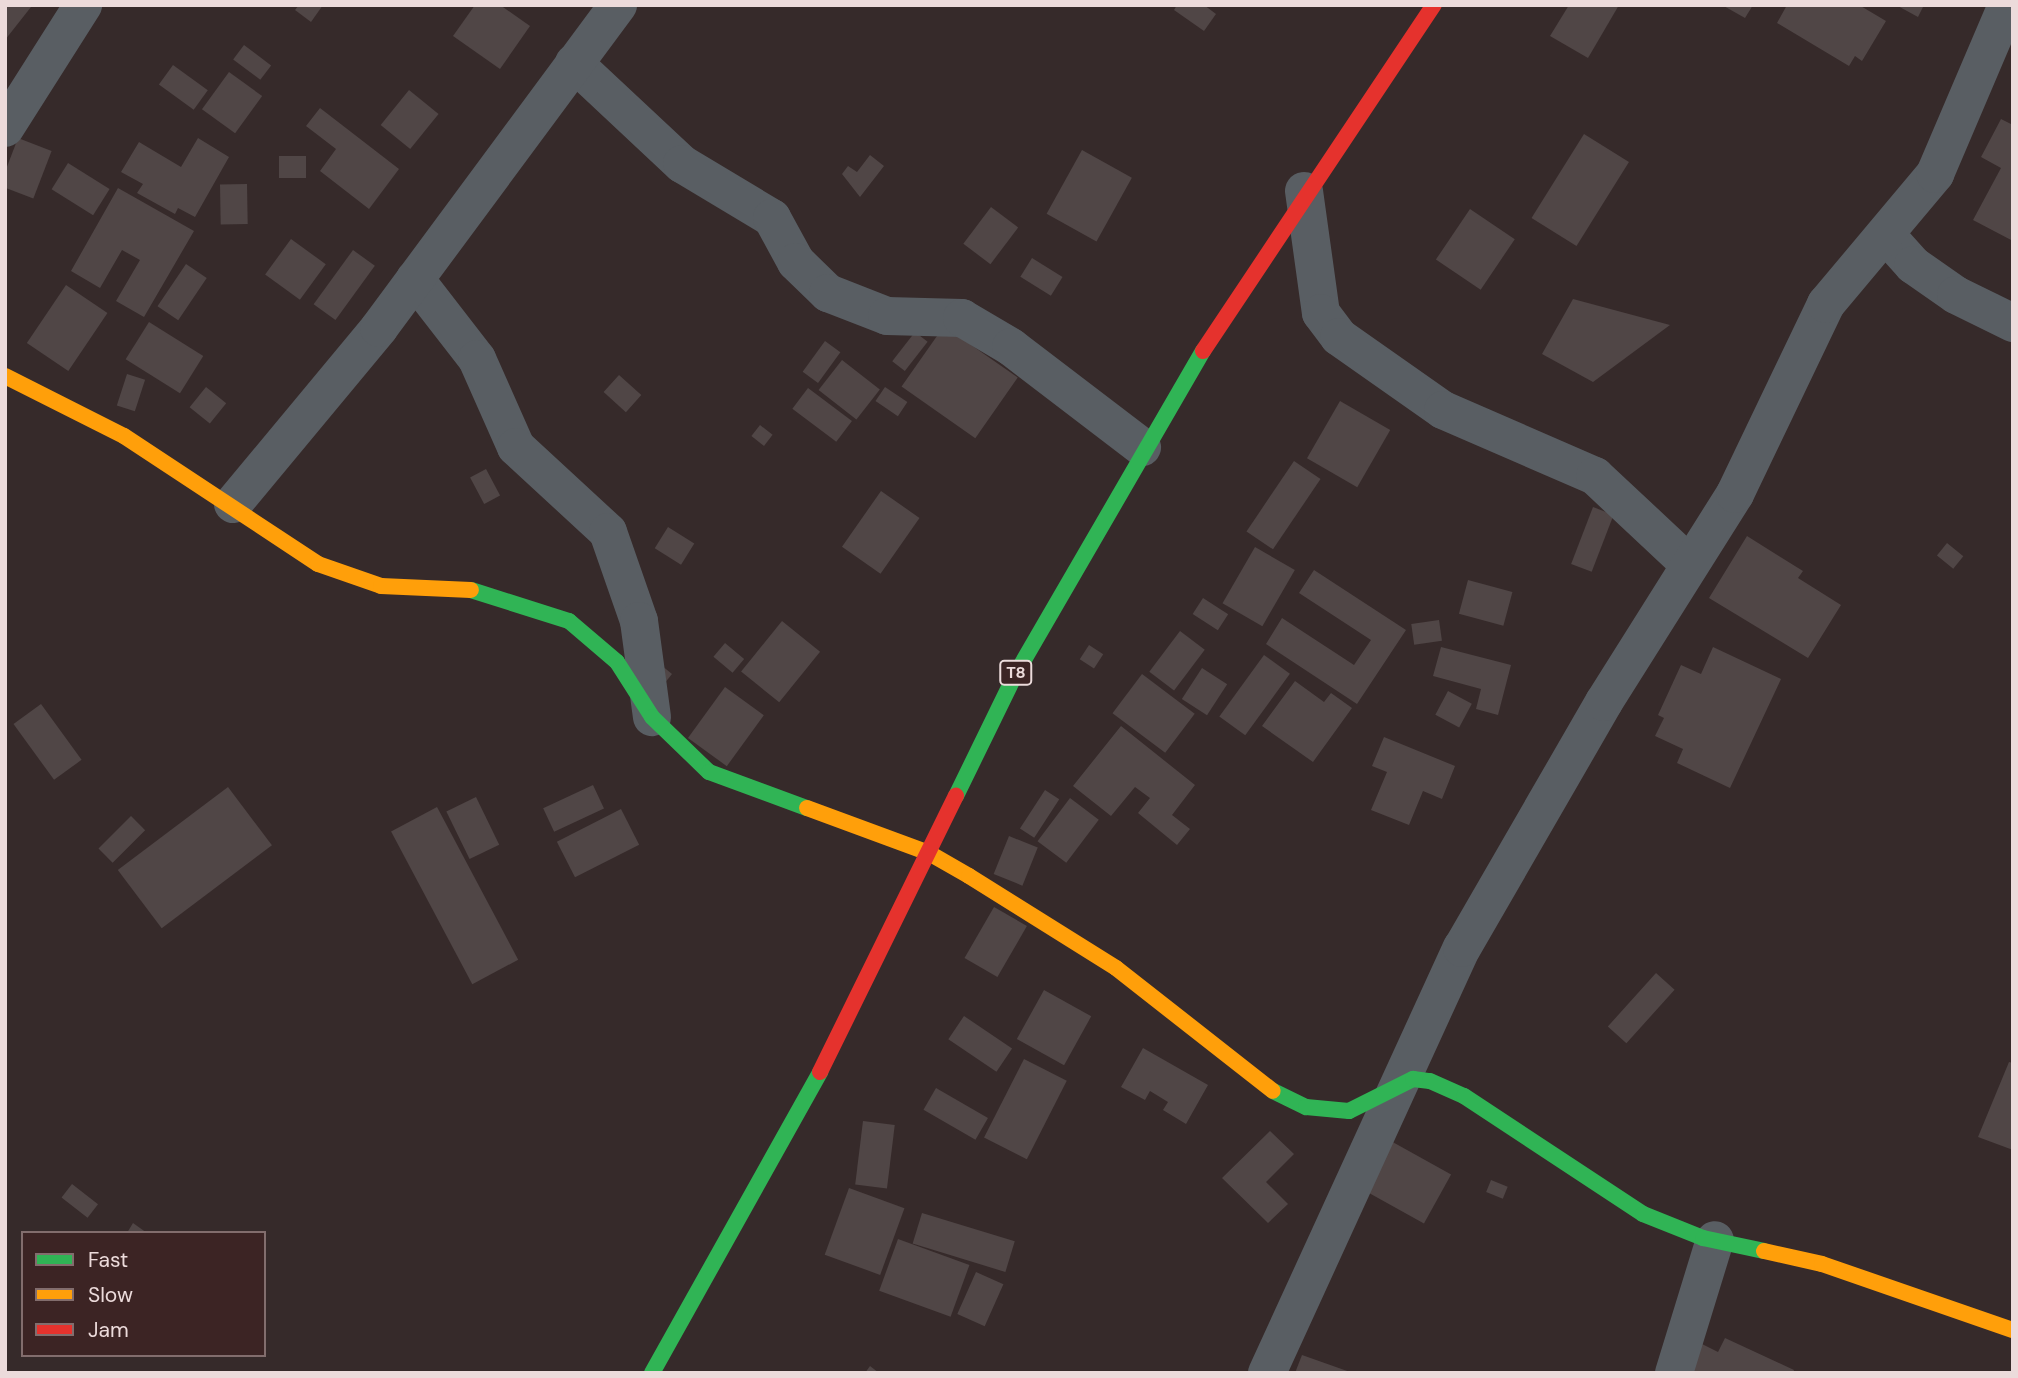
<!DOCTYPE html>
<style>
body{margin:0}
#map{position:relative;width:2018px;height:1378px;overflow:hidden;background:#362a2a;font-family:"DM Sans",sans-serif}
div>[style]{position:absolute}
.building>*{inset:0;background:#504646;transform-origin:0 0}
.street>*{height:38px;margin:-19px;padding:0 19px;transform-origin:19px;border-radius:19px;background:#595e63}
.fast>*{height:16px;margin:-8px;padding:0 8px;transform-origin:8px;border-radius:8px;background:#30b455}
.slow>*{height:16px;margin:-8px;padding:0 8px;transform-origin:8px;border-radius:8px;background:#ff9f0a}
.jam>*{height:16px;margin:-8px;padding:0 8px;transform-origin:8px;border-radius:8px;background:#e5322d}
span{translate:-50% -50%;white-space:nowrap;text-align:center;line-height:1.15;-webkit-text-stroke:5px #3c2424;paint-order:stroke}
.shield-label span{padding:2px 5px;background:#3c2424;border:2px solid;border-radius:5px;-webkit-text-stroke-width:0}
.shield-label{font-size:16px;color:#ecdbdb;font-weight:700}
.frame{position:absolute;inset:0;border:7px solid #ecdbdb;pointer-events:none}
.legend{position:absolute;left:21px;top:1231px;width:245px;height:126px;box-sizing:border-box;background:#3c2424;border:2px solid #826d6d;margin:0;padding:9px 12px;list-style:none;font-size:21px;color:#ecdbdb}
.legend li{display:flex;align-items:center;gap:14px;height:35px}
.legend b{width:35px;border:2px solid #826d6d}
</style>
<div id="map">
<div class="building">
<div style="clip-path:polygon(5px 5px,31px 7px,5px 40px)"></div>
<div style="clip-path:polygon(299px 5px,323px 5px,311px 22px,295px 10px)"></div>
<div style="clip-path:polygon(475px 5px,500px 5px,530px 26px,500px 69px,453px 36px)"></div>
<div style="clip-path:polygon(1177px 5px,1204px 5px,1216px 14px,1204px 31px,1174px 10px)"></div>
<div style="clip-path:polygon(1569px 5px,1619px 5px,1588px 58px,1550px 36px)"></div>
<div style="clip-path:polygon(1722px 5px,1753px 5px,1745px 18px)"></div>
<div style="clip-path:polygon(1787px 5px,1859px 5px,1886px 21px,1862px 61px,1855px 56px,1849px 66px,1777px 23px)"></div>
<div style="clip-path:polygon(1896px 5px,1924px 5px,1918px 17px)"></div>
<div style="left:244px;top:45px;width:34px;height:18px;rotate:37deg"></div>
<div style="left:173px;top:65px;width:43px;height:24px;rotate:36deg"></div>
<div style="left:229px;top:72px;width:41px;height:46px;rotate:36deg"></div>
<div style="left:409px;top:90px;width:38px;height:45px;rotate:39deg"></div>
<div style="clip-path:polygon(320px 108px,399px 169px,369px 209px,320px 171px,336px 149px,306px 126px)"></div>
<div style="clip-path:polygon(2001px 119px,2013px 125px,2013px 241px,1973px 220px,2001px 168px,1981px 157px)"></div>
<div style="left:1584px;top:134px;width:53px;height:99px;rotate:32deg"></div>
<div style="left:18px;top:138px;width:36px;height:51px;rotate:21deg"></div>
<div style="clip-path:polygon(198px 138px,229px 157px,195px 217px,178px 208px,175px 214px,137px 193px,143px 184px,121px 172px,139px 142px,181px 167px)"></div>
<div style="left:1082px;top:150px;width:57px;height:73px;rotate:29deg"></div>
<div style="clip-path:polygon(870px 155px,884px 166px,860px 197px,842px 174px,848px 166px,857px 172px)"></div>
<div style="left:279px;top:156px;width:27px;height:22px"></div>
<div style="left:68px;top:163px;width:49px;height:31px;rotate:32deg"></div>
<div style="left:247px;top:184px;width:40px;height:27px;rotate:89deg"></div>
<div style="clip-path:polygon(118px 188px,194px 231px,144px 317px,116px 301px,140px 260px,122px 250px,100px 288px,71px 271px)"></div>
<div style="left:991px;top:207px;width:34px;height:46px;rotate:37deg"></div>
<div style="left:1470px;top:209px;width:54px;height:61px;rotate:34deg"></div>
<div style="left:291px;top:239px;width:43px;height:44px;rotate:36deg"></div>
<div style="left:353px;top:250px;width:27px;height:67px;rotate:36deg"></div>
<div style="left:1032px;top:258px;width:36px;height:22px;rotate:32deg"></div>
<div style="left:186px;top:264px;width:25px;height:51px;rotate:34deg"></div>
<div style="left:66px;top:285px;width:50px;height:70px;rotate:34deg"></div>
<div style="clip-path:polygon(1573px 299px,1670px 325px,1593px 382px,1542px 354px)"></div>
<div style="left:149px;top:322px;width:64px;height:44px;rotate:32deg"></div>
<div style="left:944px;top:326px;width:90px;height:74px;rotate:35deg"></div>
<div style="left:915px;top:332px;width:16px;height:37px;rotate:38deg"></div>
<div style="left:825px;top:341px;width:19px;height:38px;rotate:36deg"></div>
<div style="left:842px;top:360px;width:48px;height:38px;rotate:38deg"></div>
<div style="left:127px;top:374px;width:19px;height:33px;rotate:18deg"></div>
<div style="left:619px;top:375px;width:30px;height:23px;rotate:42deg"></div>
<div style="left:206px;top:387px;width:26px;height:26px;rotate:39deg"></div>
<div style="left:885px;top:387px;width:27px;height:17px;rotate:34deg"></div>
<div style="left:808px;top:388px;width:55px;height:26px;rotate:37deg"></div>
<div style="left:1340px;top:401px;width:58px;height:66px;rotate:30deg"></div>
<div style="left:760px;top:425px;width:16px;height:14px;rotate:38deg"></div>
<div style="left:1294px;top:461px;width:32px;height:85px;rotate:34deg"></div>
<div style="left:486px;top:469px;width:30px;height:18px;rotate:62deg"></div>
<div style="left:881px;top:491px;width:47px;height:68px;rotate:35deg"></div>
<div style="left:1593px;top:507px;width:22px;height:61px;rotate:21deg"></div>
<div style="left:668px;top:527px;width:31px;height:25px;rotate:32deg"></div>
<div style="clip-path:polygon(1747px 536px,1803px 571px,1798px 578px,1841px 605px,1808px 658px,1709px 598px)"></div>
<div style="left:1947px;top:543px;width:21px;height:16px;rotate:39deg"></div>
<div style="left:1255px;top:547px;width:46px;height:65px;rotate:30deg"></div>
<div style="clip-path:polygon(1314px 570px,1406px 630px,1357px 704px,1266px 644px,1282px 618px,1354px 665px,1371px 640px,1299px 593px)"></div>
<div style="left:1468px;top:580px;width:46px;height:35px;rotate:15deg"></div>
<div style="left:1203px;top:598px;width:30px;height:19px;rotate:33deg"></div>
<div style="left:1439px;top:620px;width:21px;height:28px;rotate:82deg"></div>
<div style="left:782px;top:621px;width:49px;height:65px;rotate:39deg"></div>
<div style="left:1180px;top:631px;width:31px;height:51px;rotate:37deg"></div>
<div style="left:725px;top:643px;width:25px;height:18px;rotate:40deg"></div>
<div style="left:1089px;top:645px;width:17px;height:17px;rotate:33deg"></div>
<div style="clip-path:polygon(1441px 647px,1511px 665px,1498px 715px,1476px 709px,1481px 689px,1433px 676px)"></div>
<div style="clip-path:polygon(1713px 647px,1781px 679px,1730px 788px,1677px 763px,1683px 749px,1655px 736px,1664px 718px,1658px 715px,1681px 665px,1701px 674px)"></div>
<div style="left:1264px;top:655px;width:32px;height:76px;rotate:36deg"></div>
<div style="clip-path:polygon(661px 665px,672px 674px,660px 689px)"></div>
<div style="left:1202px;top:668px;width:30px;height:37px;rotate:33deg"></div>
<div style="left:1142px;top:674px;width:66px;height:49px;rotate:37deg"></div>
<div style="clip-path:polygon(1295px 681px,1324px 702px,1331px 693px,1352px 708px,1313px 762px,1262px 726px)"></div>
<div style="left:725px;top:687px;width:48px;height:63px;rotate:36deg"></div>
<div style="left:1448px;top:691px;width:27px;height:27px;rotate:28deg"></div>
<div style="left:41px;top:704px;width:69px;height:34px;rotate:54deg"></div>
<div style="clip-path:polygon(1121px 726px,1195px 785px,1172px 815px,1190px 829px,1177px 845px,1138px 813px,1150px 798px,1135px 787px,1111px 816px,1073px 786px)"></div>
<div style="clip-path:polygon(1384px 737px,1455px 766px,1442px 799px,1423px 791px,1409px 825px,1371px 810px,1387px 772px,1372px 766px)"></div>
<div style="left:593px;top:785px;width:26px;height:55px;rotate:65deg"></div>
<div style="left:228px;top:787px;width:73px;height:138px;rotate:53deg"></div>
<div style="left:1045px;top:790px;width:17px;height:46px;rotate:33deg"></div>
<div style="left:476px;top:797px;width:53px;height:33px;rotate:64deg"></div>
<div style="left:1070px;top:798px;width:36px;height:54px;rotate:37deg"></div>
<div style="left:437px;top:807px;width:173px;height:52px;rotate:62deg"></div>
<div style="left:621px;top:809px;width:40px;height:72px;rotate:63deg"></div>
<div style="left:131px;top:816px;width:20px;height:46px;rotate:45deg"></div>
<div style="left:1009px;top:836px;width:31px;height:41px;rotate:22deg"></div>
<div style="left:994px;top:907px;width:38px;height:59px;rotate:30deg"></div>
<div style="left:1656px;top:973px;width:25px;height:72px;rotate:42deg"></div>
<div style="left:1044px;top:990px;width:54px;height:56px;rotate:29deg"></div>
<div style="left:964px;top:1016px;width:58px;height:28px;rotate:34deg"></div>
<div style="clip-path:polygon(1143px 1048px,1208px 1085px,1186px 1124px,1163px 1110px,1168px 1102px,1150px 1091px,1145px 1100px,1121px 1087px)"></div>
<div style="left:1024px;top:1059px;width:48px;height:88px;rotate:27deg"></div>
<div style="clip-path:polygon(2009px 1062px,2013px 1063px,2013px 1150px,1978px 1137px)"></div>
<div style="left:936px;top:1088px;width:60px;height:25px;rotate:30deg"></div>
<div style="left:863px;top:1121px;width:32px;height:64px;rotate:7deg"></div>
<div style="clip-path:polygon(1270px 1131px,1294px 1154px,1266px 1182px,1288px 1204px,1268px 1223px,1222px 1178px)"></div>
<div style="left:1389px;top:1140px;width:71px;height:56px;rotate:29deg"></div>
<div style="left:1491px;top:1180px;width:18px;height:13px;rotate:22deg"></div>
<div style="left:72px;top:1184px;width:33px;height:17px;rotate:38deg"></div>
<div style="left:849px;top:1188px;width:59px;height:71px;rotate:20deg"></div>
<div style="left:922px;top:1213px;width:97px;height:32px;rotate:17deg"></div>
<div style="clip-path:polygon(133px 1223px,147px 1233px,127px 1233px)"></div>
<div style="left:898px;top:1239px;width:76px;height:55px;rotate:20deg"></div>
<div style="left:976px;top:1272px;width:30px;height:46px;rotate:24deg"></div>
<div style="clip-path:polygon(1725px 1338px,1794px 1370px,1793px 1373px,1689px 1373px,1702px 1344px,1718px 1352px)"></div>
<div style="clip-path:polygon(1302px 1355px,1350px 1372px,1350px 1373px,1295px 1373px)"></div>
<div style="clip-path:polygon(870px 1366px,879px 1373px,865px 1373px)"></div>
</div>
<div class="street">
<div style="left:574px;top:63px;width:148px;rotate:43.1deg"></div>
<div style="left:682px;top:164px;width:105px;rotate:31deg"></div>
<div style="left:772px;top:218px;width:50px;rotate:61.4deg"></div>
<div style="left:796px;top:262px;width:45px;rotate:44.1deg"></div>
<div style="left:828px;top:293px;width:63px;rotate:21.3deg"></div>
<div style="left:887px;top:316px;width:75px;rotate:1.5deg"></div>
<div style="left:962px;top:318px;width:57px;rotate:30.6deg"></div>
<div style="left:1011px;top:347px;width:165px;rotate:37.4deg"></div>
<div style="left:5px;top:128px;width:146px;rotate:-57.6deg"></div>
<div style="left:1304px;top:191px;width:123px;rotate:82.1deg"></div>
<div style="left:1321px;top:313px;width:30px;rotate:53deg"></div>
<div style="left:1339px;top:337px;width:127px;rotate:35.1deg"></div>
<div style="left:1443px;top:410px;width:166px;rotate:23.5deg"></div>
<div style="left:1595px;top:476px;width:127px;rotate:43.1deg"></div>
<div style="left:1887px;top:236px;width:39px;rotate:48deg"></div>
<div style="left:1913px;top:265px;width:52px;rotate:34.9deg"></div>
<div style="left:1956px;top:295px;width:64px;rotate:26.2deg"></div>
<div style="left:415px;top:279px;width:101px;rotate:52.2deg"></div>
<div style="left:477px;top:359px;width:96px;rotate:66.1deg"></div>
<div style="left:516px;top:447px;width:125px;rotate:42.7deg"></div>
<div style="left:608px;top:532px;width:94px;rotate:70.8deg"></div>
<div style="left:639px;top:621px;width:97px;rotate:82.3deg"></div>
<div style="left:233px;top:504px;width:229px;rotate:-50.3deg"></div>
<div style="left:379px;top:328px;width:402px;rotate:-53.5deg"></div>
<div style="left:1267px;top:1373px;width:468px;rotate:-65.4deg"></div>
<div style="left:1462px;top:948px;width:284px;rotate:-60deg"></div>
<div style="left:1604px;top:702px;width:246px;rotate:-57.8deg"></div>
<div style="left:1735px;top:494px;width:211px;rotate:-64.4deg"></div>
<div style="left:1826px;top:304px;width:170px;rotate:-50deg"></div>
<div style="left:1935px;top:174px;width:184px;rotate:-66.9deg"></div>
<div style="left:1674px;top:1373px;width:139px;rotate:-72.9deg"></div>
</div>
<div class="fast">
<div style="left:471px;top:590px;width:103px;rotate:17.6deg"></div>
<div style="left:569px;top:621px;width:63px;rotate:40.5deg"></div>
<div style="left:617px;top:662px;width:65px;rotate:57.5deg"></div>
<div style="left:652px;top:717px;width:79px;rotate:44deg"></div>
<div style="left:709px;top:772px;width:104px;rotate:20.2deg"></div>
<div style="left:956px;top:796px;width:132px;rotate:-64deg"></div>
<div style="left:1014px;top:677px;width:377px;rotate:-59.9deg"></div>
<div style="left:1273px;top:1091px;width:37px;rotate:26deg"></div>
<div style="left:1306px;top:1107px;width:43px;rotate:5.3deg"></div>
<div style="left:1349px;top:1111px;width:72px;rotate:-26.6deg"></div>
<div style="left:1413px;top:1079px;width:17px;rotate:7deg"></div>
<div style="left:1430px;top:1081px;width:37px;rotate:24deg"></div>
<div style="left:1464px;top:1096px;width:214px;rotate:33.4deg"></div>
<div style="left:1643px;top:1214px;width:65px;rotate:21.8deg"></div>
<div style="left:1703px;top:1238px;width:62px;rotate:12deg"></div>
<div style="left:652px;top:1373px;width:345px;rotate:-60.8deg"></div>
</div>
<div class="slow">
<div style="left:5px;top:376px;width:133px;rotate:26.8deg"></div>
<div style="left:124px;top:436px;width:232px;rotate:33.4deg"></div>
<div style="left:318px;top:564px;width:67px;rotate:19.2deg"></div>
<div style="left:381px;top:586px;width:90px;rotate:2.5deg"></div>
<div style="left:807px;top:808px;width:130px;rotate:20.2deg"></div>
<div style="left:929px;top:853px;width:46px;rotate:29.9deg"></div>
<div style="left:969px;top:876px;width:173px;rotate:32deg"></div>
<div style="left:1116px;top:968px;width:199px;rotate:38.1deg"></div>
<div style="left:1764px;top:1251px;width:59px;rotate:12.6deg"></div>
<div style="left:1822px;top:1264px;width:202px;rotate:19.1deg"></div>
</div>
<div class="jam">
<div style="left:1203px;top:351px;width:416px;rotate:-56.3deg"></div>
<div style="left:820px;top:1072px;width:308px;rotate:-63.8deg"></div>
</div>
<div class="shield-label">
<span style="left:1016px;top:673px">T8</span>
</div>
<div class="frame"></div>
<ul class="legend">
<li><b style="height:9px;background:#30b455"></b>Fast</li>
<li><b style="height:9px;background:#ff9f0a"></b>Slow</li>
<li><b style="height:9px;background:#e5322d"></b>Jam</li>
</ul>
</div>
